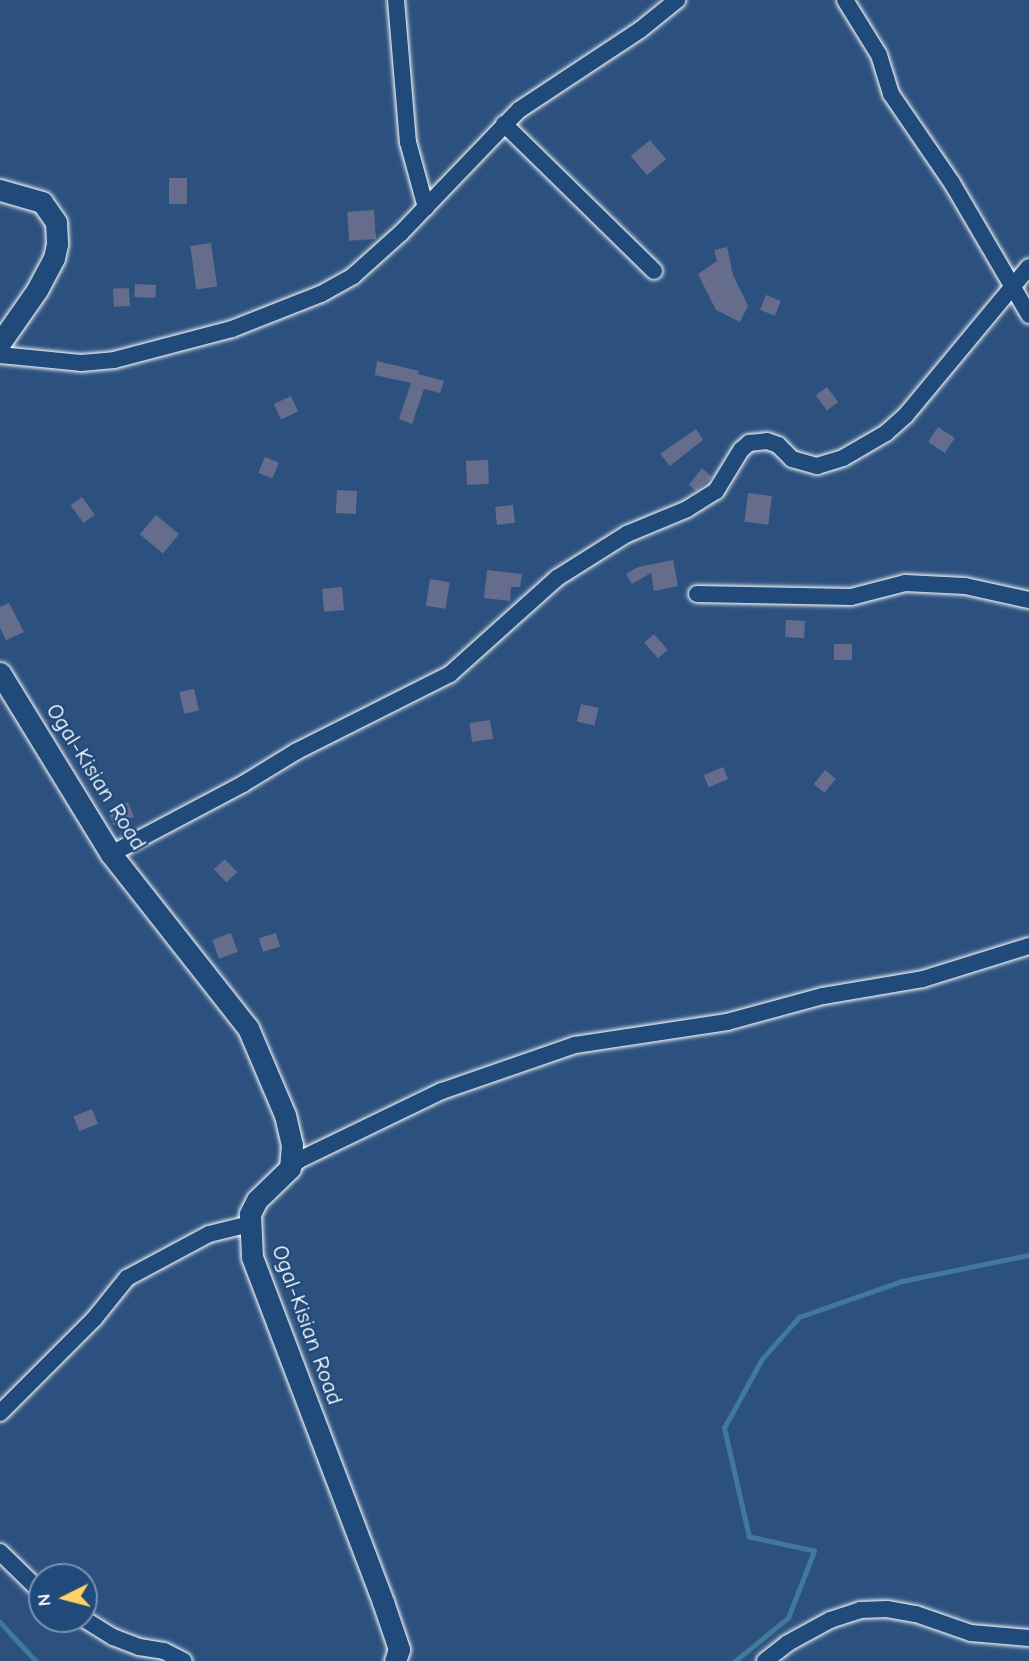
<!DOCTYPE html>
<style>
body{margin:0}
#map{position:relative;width:1029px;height:1661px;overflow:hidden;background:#2d517e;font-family:"Comic Neue",sans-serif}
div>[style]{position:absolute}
.stream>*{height:4.5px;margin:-2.25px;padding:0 2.25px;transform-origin:2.25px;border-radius:2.25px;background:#40799a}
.building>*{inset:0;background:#666d8c;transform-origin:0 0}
.roads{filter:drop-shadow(0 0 2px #fff) drop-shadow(0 0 2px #fff)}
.minor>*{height:16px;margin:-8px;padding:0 8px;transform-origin:8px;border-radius:8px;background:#1f4a7a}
.secondary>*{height:21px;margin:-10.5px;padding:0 10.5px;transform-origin:10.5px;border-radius:10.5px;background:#1f4a7a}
span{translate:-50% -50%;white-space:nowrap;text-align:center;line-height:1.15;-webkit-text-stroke:5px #1f4a7a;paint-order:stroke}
.street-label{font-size:23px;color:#fff}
.north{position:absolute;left:28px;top:1563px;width:70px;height:70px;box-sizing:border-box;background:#1f4a7a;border:2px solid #7992af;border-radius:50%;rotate:264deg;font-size:19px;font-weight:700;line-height:28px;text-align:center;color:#fff}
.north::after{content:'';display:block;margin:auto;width:24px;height:32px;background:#ffd166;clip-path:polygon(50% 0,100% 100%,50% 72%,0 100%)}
</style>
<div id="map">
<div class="stream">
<div style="left:0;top:1622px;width:53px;rotate:47.3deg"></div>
<div style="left:735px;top:1661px;width:68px;rotate:-39.1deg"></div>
<div style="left:788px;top:1618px;width:72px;rotate:-68.8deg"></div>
<div style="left:814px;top:1551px;width:66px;rotate:-167.8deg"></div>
<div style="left:749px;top:1537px;width:112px;rotate:-102.9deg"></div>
<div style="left:724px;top:1428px;width:79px;rotate:-61.2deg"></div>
<div style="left:762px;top:1359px;width:56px;rotate:-48.6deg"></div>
<div style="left:799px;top:1317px;width:109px;rotate:-19.3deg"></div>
<div style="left:902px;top:1281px;width:130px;rotate:-11.6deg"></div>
</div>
<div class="building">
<div style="left:650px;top:140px;width:25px;height:25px;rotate:50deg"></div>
<div style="left:169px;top:178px;width:18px;height:26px"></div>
<div style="left:374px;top:210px;width:29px;height:27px;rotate:86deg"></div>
<div style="left:211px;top:243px;width:44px;height:21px;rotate:82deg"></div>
<div style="clip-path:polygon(727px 247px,733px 275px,748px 306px,740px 322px,716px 310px,698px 274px,717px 261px,714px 250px)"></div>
<div style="left:135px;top:284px;width:21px;height:13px;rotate:3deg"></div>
<div style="left:129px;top:288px;width:18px;height:16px;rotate:87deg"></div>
<div style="left:766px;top:295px;width:16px;height:16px;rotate:22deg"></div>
<div style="clip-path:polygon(377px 361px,419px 371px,418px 374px,444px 381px,440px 393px,424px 389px,412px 424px,399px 419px,411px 383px,375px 375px)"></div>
<div style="left:827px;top:387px;width:19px;height:14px;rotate:54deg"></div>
<div style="left:291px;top:396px;width:17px;height:19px;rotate:65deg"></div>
<div style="left:938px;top:427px;width:20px;height:18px;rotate:33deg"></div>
<div style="clip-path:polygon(696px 429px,703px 440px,670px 466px,660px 454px)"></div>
<div style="left:265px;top:457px;width:15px;height:17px;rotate:23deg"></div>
<div style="left:488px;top:460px;width:24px;height:22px;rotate:88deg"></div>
<div style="clip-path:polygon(702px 468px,712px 477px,696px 491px,689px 485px)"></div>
<div style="left:337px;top:490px;width:20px;height:23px;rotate:3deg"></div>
<div style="left:748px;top:493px;width:24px;height:29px;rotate:7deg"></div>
<div style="left:82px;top:497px;width:22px;height:14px;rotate:54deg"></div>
<div style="left:513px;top:505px;width:18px;height:18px;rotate:84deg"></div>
<div style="left:156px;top:515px;width:30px;height:25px;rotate:40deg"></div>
<div style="clip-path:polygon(673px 560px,678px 586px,654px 591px,651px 573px,632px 584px,626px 574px,638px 567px)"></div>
<div style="clip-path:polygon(487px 570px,522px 574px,520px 587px,511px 587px,510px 601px,484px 598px)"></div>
<div style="left:430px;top:579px;width:20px;height:27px;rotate:9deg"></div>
<div style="left:342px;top:587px;width:23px;height:20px;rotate:85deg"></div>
<div style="clip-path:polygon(9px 603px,24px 632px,6px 640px,0 628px,0 607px)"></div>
<div style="left:786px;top:620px;width:19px;height:17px;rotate:3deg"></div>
<div style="left:654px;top:634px;width:21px;height:13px;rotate:49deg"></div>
<div style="left:834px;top:644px;width:18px;height:16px"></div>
<div style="left:194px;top:689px;width:22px;height:15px;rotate:77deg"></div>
<div style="left:581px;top:704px;width:18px;height:18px;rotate:13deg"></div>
<div style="left:490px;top:720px;width:19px;height:21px;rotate:81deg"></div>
<div style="left:723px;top:767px;width:13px;height:21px;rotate:67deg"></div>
<div style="left:825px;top:770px;width:14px;height:18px;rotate:39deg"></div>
<div style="left:128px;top:802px;width:16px;height:22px;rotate:68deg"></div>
<div style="left:225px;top:859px;width:18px;height:15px;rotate:47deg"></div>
<div style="left:231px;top:933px;width:20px;height:20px;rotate:70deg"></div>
<div style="left:276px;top:933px;width:14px;height:18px;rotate:73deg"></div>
<div style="left:92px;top:1109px;width:16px;height:20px;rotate:68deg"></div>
</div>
<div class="roads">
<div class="minor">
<div style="left:396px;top:0;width:143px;rotate:85.2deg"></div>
<div style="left:408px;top:142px;width:68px;rotate:74.7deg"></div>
<div style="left:845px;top:0;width:65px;rotate:58.3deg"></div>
<div style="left:879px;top:55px;width:41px;rotate:72.9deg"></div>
<div style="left:891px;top:94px;width:108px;rotate:55.6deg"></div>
<div style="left:952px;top:183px;width:153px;rotate:59.7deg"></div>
<div style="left:504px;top:124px;width:210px;rotate:44.4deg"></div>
<div style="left:0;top:355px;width:81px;rotate:5.6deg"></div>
<div style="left:81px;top:363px;width:33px;rotate:-5deg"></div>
<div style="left:114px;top:360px;width:122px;rotate:-14.7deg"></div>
<div style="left:232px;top:329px;width:96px;rotate:-21.5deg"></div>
<div style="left:321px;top:294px;width:37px;rotate:-29deg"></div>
<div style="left:353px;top:276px;width:64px;rotate:-41.9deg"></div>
<div style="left:401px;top:233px;width:170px;rotate:-46.2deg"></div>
<div style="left:519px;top:110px;width:145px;rotate:-33.5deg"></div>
<div style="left:640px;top:30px;width:48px;rotate:-39deg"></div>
<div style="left:697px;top:594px;width:154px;rotate:1.1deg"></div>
<div style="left:851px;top:597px;width:56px;rotate:-14.5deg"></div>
<div style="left:905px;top:583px;width:60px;rotate:2.9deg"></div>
<div style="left:965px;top:586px;width:66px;rotate:12.3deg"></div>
<div style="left:111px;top:854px;width:149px;rotate:-27.9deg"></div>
<div style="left:243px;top:784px;width:63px;rotate:-31.4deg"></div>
<div style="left:297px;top:751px;width:171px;rotate:-26.7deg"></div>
<div style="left:450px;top:674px;width:144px;rotate:-41.9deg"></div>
<div style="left:557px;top:578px;width:83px;rotate:-32.2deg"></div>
<div style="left:627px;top:534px;width:65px;rotate:-22.6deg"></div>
<div style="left:687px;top:509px;width:34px;rotate:-32deg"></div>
<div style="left:716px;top:491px;width:48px;rotate:-58.6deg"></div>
<div style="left:741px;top:450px;width:11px;rotate:-41deg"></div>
<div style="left:749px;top:443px;width:18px;rotate:-6deg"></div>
<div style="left:767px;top:441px;width:12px;rotate:20deg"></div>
<div style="left:778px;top:445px;width:20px;rotate:45deg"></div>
<div style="left:792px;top:459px;width:26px;rotate:16deg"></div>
<div style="left:817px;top:466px;width:27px;rotate:-17deg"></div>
<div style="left:843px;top:458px;width:50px;rotate:-30.2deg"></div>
<div style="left:886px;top:433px;width:27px;rotate:-42deg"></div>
<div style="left:906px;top:415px;width:192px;rotate:-50.3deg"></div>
<div style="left:290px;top:1168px;width:12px;rotate:-42deg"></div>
<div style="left:299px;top:1160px;width:159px;rotate:-25.8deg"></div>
<div style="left:442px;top:1091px;width:141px;rotate:-19.1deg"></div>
<div style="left:575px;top:1045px;width:154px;rotate:-8.6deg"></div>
<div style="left:727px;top:1022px;width:99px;rotate:-15.2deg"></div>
<div style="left:823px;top:996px;width:101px;rotate:-9.6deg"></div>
<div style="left:923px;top:979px;width:111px;rotate:-17.3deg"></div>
<div style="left:0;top:1413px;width:133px;rotate:-45deg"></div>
<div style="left:94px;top:1319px;width:53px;rotate:-51.2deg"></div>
<div style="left:127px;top:1278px;width:93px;rotate:-28.2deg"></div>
<div style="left:209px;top:1234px;width:42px;rotate:-13.7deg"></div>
<div style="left:0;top:1552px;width:59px;rotate:44.3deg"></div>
<div style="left:84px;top:1619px;width:34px;rotate:32deg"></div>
<div style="left:113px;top:1637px;width:28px;rotate:21deg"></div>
<div style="left:139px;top:1647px;width:25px;rotate:9deg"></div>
<div style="left:164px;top:1651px;width:22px;rotate:27deg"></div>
<div style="left:765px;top:1661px;width:29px;rotate:-38deg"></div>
<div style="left:788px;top:1643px;width:48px;rotate:-28.7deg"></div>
<div style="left:830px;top:1620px;width:32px;rotate:-18deg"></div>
<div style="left:860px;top:1610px;width:27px;rotate:-2deg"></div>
<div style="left:887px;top:1609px;width:29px;rotate:10deg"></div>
<div style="left:916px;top:1614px;width:58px;rotate:19.1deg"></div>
<div style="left:971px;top:1633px;width:58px;rotate:4.9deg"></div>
</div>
<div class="secondary">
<div style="left:0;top:190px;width:44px;rotate:15.9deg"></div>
<div style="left:42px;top:202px;width:24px;rotate:55deg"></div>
<div style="left:56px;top:222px;width:22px;rotate:87deg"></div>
<div style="left:57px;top:244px;width:14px;rotate:102deg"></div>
<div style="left:54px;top:258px;width:36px;rotate:118deg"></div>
<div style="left:37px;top:290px;width:65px;rotate:124.9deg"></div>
<div style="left:0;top:673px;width:212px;rotate:58.5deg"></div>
<div style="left:111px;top:854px;width:221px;rotate:51.8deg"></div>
<div style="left:248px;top:1028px;width:95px;rotate:67deg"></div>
<div style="left:285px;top:1115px;width:31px;rotate:77deg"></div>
<div style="left:292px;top:1145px;width:23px;rotate:95deg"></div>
<div style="left:290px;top:1168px;width:46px;rotate:135.9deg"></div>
<div style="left:257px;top:1200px;width:16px;rotate:117deg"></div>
<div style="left:250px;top:1214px;width:43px;rotate:87.3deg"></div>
<div style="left:252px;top:1257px;width:369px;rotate:69.2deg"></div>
<div style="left:383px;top:1602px;width:50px;rotate:71.2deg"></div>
<div style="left:399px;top:1649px;width:13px;rotate:108deg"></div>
</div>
</div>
<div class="street-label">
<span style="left:96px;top:777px;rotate:58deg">Ogal-Kisian Road</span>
<span style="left:307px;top:1325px;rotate:70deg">Ogal-Kisian Road</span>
</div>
<div class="north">N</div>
</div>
